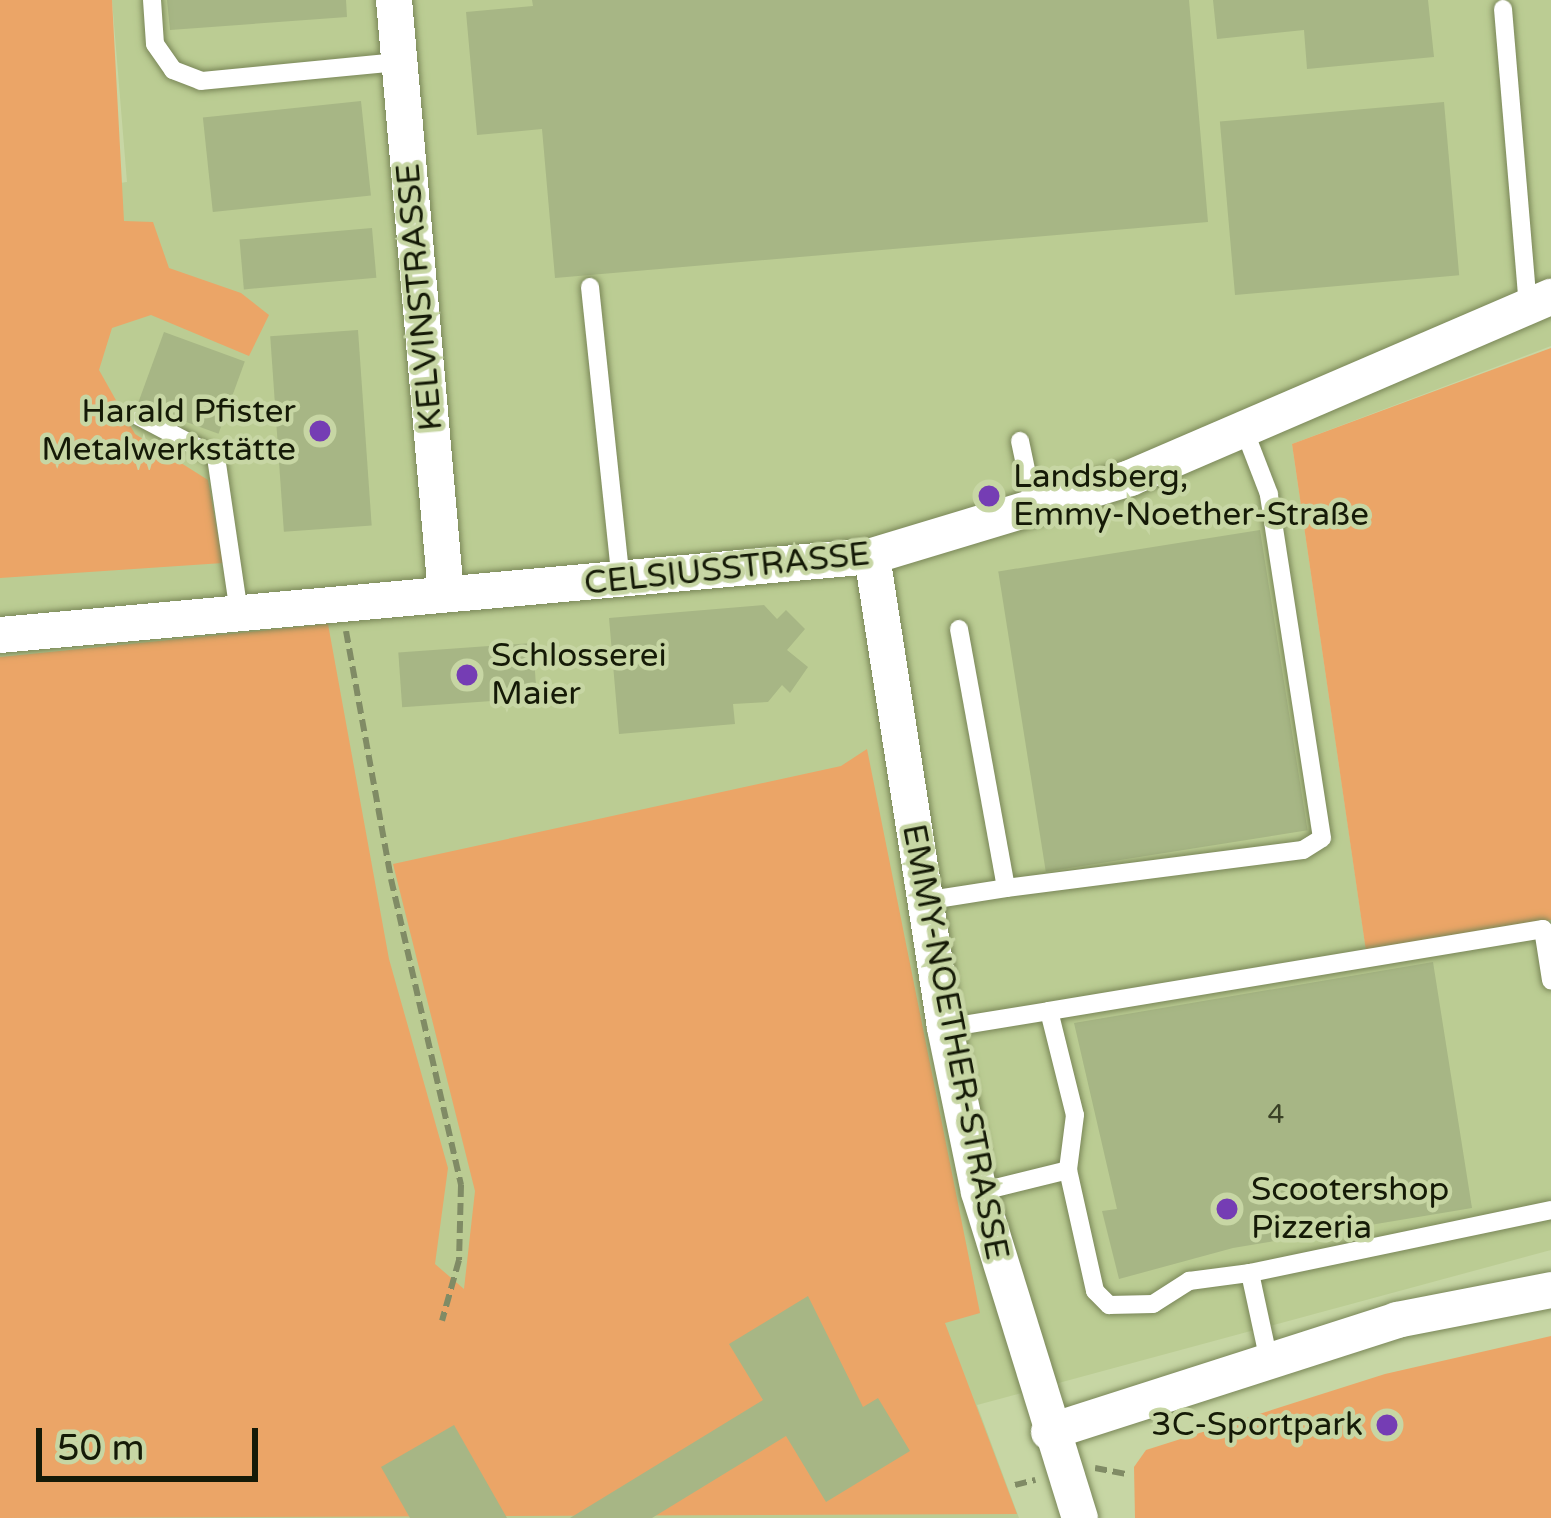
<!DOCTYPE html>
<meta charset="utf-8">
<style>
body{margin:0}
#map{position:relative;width:1551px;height:1518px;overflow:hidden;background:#c7d6a4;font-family:"Varela Round",sans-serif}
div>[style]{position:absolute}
.built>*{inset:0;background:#bbcc93}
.green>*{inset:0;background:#eba567}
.building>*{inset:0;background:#a7b685;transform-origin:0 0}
.path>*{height:6px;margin-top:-3px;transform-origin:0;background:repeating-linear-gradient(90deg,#808b65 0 12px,transparent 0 18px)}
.roads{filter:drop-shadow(0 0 3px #798657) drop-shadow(0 0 3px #798657)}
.service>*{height:18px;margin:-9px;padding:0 9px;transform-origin:9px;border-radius:9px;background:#fff}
.minor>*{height:36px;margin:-18px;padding:0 18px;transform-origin:18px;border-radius:18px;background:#fff}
.dots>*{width:33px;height:33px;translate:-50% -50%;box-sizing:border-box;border:6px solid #c7d6a4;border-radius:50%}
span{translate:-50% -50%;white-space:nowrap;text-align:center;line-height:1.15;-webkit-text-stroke:9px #c7d6a4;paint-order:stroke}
.number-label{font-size:27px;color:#3a4126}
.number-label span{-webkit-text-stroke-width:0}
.street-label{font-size:33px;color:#151a07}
.poi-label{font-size:33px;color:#151a07}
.right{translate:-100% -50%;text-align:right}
.left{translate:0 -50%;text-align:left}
.scale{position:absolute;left:36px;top:1428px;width:222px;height:54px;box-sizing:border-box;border:6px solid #151a07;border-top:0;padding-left:15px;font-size:36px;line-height:42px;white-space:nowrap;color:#151a07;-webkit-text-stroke:9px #c7d6a4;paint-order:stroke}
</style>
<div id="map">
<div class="built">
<div style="clip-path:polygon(112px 0,1551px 0,1551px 346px,1292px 444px,1366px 950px,1551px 920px,1551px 1250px,977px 1405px,1019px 1518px,0 1518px,0 183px,29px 196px,127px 182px)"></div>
</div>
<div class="green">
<div style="clip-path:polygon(0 0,112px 0,124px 221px,153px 222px,169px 268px,241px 293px,269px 315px,249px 356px,151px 315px,112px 328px,99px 370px,135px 434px,208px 480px,223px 563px,0 578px)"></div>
<div style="clip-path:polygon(1551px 348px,1551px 920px,1366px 951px,1292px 444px)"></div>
<div style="clip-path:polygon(328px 624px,389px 959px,448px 1168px,435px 1264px,464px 1289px,475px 1191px,393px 864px,841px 766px,867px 749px,980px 1313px,945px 1323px,1017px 1514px,0 1518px,0 657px)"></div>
<div style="clip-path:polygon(1551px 1336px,1551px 1518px,1135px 1518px,1134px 1467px,1146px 1450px,1385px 1374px)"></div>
</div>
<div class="building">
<div style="clip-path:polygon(167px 0,346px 0,347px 17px,170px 30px)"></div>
<div style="clip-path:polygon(532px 0,1189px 0,1208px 222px,555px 278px,542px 129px,477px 135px,466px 12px,533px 6px)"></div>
<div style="clip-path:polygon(1213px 0,1428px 0,1434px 57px,1307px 69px,1304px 30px,1217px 39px)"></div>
<div style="left:361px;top:101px;width:95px;height:159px;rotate:84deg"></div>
<div style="left:1444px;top:102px;width:174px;height:225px;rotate:85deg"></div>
<div style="left:372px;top:228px;width:50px;height:133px;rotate:85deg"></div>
<div style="left:358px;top:330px;width:196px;height:88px;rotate:86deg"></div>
<div style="left:164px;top:332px;width:86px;height:77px;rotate:20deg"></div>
<div style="left:1260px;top:530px;width:304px;height:265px;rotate:81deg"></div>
<div style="clip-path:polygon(764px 605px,777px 619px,786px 610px,805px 629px,787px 650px,808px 667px,790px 693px,782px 685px,768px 702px,733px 704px,735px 724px,619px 734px,609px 618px)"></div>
<div style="left:533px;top:643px;width:55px;height:135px;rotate:86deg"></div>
<div style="clip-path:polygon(1433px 962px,1472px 1208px,1233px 1248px,1119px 1279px,1102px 1211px,1117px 1209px,1074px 1023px)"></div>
<div style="clip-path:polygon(808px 1296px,863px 1407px,878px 1398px,910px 1451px,826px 1502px,786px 1436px,652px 1518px,570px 1518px,763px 1400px,729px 1344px)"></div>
<div style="clip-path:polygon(454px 1425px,507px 1518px,410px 1518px,381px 1467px)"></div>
</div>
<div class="path">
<div style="left:346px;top:631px;width:252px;rotate:79.7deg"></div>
<div style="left:391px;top:879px;width:314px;rotate:77.1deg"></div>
<div style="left:461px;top:1185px;width:75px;rotate:91.5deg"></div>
<div style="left:459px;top:1260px;width:63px;rotate:105.6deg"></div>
<div style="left:1095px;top:1468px;width:31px;rotate:11deg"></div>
<div style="left:1015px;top:1485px;width:21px;rotate:-14deg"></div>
</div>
<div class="roads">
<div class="service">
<div style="left:152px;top:0;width:44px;rotate:86.1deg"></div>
<div style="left:155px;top:44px;width:32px;rotate:55deg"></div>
<div style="left:173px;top:70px;width:30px;rotate:21deg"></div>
<div style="left:201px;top:81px;width:199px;rotate:-5.5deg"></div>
<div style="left:1503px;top:9px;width:298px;rotate:85.2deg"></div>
<div style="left:590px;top:287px;width:296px;rotate:84deg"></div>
<div style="left:138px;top:416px;width:88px;rotate:27.7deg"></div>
<div style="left:216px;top:457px;width:158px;rotate:81.6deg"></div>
<div style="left:1020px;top:441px;width:73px;rotate:78.1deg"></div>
<div style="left:959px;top:629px;width:263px;rotate:79.7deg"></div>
<div style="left:1006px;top:888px;width:299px;rotate:-7.3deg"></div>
<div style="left:1303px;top:850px;width:22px;rotate:-32deg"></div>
<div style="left:1322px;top:838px;width:348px;rotate:-98.8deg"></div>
<div style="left:1269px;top:494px;width:66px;rotate:-111.2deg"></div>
<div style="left:924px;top:901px;width:83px;rotate:-9deg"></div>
<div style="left:1049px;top:1011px;width:501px;rotate:-9.42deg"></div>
<div style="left:1543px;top:929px;width:52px;rotate:81.1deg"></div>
<div style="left:945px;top:1028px;width:105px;rotate:-9.3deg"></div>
<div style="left:1049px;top:1011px;width:107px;rotate:76deg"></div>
<div style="left:1075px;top:1115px;width:55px;rotate:97.3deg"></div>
<div style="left:979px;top:1192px;width:92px;rotate:-13.9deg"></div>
<div style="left:1068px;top:1170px;width:124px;rotate:77.4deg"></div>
<div style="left:1095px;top:1291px;width:20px;rotate:45deg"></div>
<div style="left:1109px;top:1305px;width:44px;rotate:-1.3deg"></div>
<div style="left:1153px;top:1304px;width:43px;rotate:-32.6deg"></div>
<div style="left:1189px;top:1281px;width:62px;rotate:-7.5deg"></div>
<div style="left:1269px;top:1361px;width:90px;rotate:-102.2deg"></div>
<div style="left:1250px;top:1273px;width:308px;rotate:-11.8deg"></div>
</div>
<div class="minor">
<div style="left:394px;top:0;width:596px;rotate:85deg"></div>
<div style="left:872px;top:556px;width:478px;rotate:81.2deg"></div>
<div style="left:945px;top:1028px;width:167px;rotate:78.3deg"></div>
<div style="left:979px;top:1192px;width:341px;rotate:72.8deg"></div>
<div style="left:0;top:635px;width:876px;rotate:-5.18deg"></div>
<div style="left:872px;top:556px;width:270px;rotate:-16.8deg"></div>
<div style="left:1130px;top:478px;width:458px;rotate:-23.3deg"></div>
<div style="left:1049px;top:1432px;width:366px;rotate:-17.8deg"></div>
<div style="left:1397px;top:1320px;width:157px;rotate:-11deg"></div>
</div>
</div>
<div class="dots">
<div style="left:320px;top:431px;background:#753db4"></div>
<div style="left:989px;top:496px;background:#753db4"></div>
<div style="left:467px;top:675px;background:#753db4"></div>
<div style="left:1227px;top:1209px;background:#753db4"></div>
<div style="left:1387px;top:1425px;background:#753db4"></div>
</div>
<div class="number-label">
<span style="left:1276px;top:1115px">4</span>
</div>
<div class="street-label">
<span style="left:420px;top:297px;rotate:-95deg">KELVINSTRASSE</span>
<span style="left:727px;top:569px;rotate:-6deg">CELSIUSSTRASSE</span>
<span style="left:955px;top:1042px;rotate:79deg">EMMY-NOETHER-STRASSE</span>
</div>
<div class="poi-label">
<span class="right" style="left:296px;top:431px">Harald Pfister<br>Metalwerkstätte</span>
<span class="left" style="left:1013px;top:496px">Landsberg,<br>Emmy-Noether-Straße</span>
<span class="left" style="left:491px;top:675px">Schlosserei<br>Maier</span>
<span class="left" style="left:1251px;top:1209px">Scootershop<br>Pizzeria</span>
<span class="right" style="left:1363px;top:1425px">3C-Sportpark</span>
</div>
<div class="scale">50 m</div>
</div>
